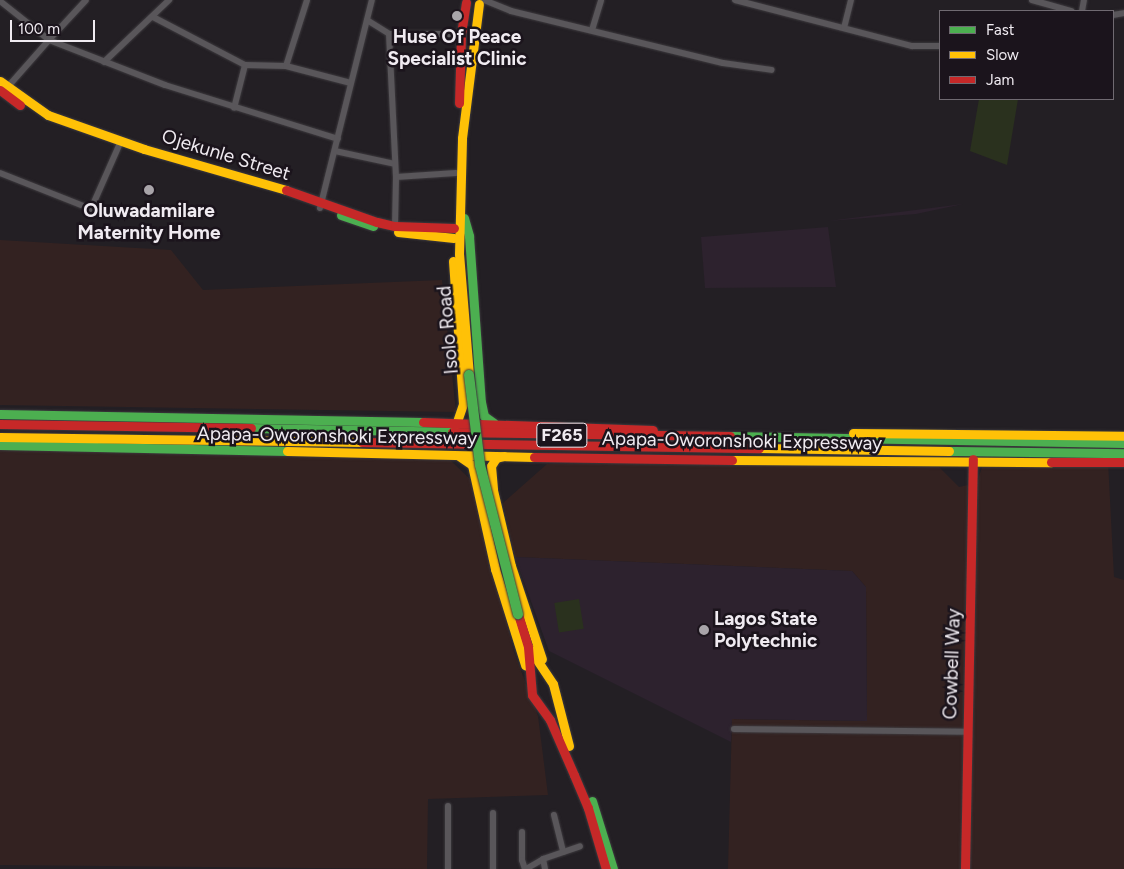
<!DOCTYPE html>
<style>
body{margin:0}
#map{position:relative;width:1124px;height:869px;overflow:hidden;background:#231f24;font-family:Figtree,sans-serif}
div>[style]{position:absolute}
.industrial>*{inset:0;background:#332221}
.education>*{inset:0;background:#2d222e}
.green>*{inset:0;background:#2a311e;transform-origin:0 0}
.roads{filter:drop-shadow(0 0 1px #3d3a3e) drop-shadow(0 0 1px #3d3a3e)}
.street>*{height:6px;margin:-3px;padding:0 3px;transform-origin:3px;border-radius:3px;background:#59565a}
.fast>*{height:9px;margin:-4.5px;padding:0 4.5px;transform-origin:4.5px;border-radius:4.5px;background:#4caf50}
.slow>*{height:9px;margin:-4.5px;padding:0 4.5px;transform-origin:4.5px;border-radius:4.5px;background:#ffc107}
.jam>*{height:9px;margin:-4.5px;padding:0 4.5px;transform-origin:4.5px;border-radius:4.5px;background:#c62828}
.bridges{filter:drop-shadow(0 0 1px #3d3a3e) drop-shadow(0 0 1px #3d3a3e)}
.fast-bridge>*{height:10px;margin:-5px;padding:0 5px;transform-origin:5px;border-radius:5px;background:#4caf50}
.dots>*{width:14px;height:14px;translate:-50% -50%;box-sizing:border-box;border:2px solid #1b141c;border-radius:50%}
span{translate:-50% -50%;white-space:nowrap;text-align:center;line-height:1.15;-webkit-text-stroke:5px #1b141c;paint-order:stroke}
.shield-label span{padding:1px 4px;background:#1b141c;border:1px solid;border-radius:4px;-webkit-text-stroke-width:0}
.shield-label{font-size:18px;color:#f0ebf1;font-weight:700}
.poi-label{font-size:19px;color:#f0ebf1;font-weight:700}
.left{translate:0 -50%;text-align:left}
.street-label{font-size:19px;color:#f0ebf1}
.legend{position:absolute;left:939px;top:10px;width:175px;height:90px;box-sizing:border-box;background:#1b141c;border:1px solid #706a71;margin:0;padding:6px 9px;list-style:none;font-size:15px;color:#f0ebf1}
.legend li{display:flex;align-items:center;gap:10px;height:25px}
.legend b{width:25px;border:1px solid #706a71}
.scale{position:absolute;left:10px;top:20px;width:85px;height:22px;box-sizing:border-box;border:2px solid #f0ebf1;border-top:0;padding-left:6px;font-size:15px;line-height:18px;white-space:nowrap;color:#f0ebf1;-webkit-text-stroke:4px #1b141c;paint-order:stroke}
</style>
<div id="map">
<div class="industrial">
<div style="clip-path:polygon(0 240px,171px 250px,203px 290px,442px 280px,456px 412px,0 405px)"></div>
<div style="clip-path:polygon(0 445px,449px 459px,471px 480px,514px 652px,538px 716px,548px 795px,428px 799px,427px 869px,0 865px)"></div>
<div style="clip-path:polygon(869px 456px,939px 467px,959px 487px,977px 483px,982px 467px,1108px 461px,1114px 577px,1124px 580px,1124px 869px,728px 869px,732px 719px,867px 721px,866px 587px,852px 571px,515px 557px,503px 503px,547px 464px)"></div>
</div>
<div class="education">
<div style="clip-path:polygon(963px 204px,916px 214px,828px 221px)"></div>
<div style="clip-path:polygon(828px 227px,836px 287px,705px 288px,701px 237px)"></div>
<div style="clip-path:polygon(515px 557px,852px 571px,866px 587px,867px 721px,732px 719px,731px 742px,549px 651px)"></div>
</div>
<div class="green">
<div style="clip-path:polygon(979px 99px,1018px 99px,1007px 165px,970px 151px)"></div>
<div style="left:579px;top:599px;width:30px;height:25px;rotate:81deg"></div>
</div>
<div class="roads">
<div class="street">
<div style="left:484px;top:0;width:29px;rotate:22deg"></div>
<div style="left:511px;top:11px;width:218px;rotate:13.8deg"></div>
<div style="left:723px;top:63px;width:49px;rotate:8.1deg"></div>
<div style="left:735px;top:0;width:183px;rotate:14.6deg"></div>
<div style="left:912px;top:46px;width:28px"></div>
<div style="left:1032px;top:0;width:41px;rotate:15.8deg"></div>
<div style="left:0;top:1px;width:63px;rotate:38.5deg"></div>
<div style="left:49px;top:40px;width:54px;rotate:-47.2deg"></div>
<div style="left:1082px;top:11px;width:11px;rotate:-80deg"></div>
<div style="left:1113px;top:15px;width:11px;rotate:-10deg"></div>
<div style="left:153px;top:17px;width:104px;rotate:27.6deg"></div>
<div style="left:245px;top:65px;width:44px;rotate:104.3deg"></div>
<div style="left:367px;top:20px;width:26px;rotate:32deg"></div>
<div style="left:844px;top:28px;width:29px;rotate:-76deg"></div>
<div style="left:592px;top:30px;width:31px;rotate:-73deg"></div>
<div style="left:104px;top:62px;width:90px;rotate:-43.6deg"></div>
<div style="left:245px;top:65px;width:41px;rotate:1.4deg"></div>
<div style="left:286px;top:66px;width:69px;rotate:-72.3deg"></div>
<div style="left:286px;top:66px;width:67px;rotate:14.7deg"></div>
<div style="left:5px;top:90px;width:67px;rotate:-48.7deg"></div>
<div style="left:49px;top:40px;width:124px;rotate:21.2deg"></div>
<div style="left:165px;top:85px;width:181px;rotate:17.3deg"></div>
<div style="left:335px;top:151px;width:61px;rotate:12.2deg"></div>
<div style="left:0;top:173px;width:98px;rotate:21.6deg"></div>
<div style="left:91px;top:209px;width:74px;rotate:-66.2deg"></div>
<div style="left:396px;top:177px;width:143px;rotate:-92.8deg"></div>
<div style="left:389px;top:34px;width:72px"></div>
<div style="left:320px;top:208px;width:214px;rotate:-76deg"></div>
<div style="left:395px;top:226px;width:49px;rotate:-88.8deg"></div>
<div style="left:396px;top:177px;width:60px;rotate:-3.8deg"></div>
<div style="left:734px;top:729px;width:232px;rotate:0.7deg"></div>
<div style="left:448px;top:806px;width:63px;rotate:90deg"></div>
<div style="left:493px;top:813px;width:56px;rotate:90deg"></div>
<div style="left:554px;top:815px;width:38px;rotate:76deg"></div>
<div style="left:522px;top:832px;width:28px;rotate:90deg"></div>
<div style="left:522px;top:860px;width:9px;rotate:72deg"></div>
<div style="left:526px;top:869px;width:20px;rotate:-30deg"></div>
<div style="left:545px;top:869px;width:10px;rotate:-101deg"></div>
<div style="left:543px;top:859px;width:39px;rotate:-19deg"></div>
</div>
<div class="fast">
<div style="left:341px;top:215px;width:34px;rotate:19deg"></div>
<div style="left:464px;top:218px;width:19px;rotate:74deg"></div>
<div style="left:469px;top:236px;width:166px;rotate:85.9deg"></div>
<div style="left:481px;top:402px;width:14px;rotate:78deg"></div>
<div style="left:484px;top:416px;width:12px;rotate:35deg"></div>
<div style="left:0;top:414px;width:423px;rotate:1.1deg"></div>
<div style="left:251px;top:428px;width:201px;rotate:1.1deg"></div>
<div style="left:730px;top:436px;width:394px;rotate:1deg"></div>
<div style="left:0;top:445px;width:287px;rotate:1.2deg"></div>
<div style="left:949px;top:451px;width:175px;rotate:0.7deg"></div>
<div style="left:592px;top:801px;width:71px;rotate:72.8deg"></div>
</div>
<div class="slow">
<div style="left:0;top:81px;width:59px;rotate:35.3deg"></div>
<div style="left:48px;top:115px;width:102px;rotate:19.5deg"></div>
<div style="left:144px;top:149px;width:148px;rotate:16.1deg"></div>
<div style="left:398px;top:232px;width:56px;rotate:6.1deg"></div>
<div style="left:453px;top:261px;width:143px;rotate:86deg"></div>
<div style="left:463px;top:404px;width:21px;rotate:109deg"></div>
<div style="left:469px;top:375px;width:121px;rotate:-94.7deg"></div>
<div style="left:459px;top:254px;width:116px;rotate:-88.5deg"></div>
<div style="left:462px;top:138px;width:135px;rotate:-82.8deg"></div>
<div style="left:853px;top:433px;width:271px;rotate:0.6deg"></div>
<div style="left:0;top:437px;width:362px;rotate:0.8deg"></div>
<div style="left:759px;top:448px;width:190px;rotate:0.9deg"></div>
<div style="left:287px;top:451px;width:247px;rotate:1.4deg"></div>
<div style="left:459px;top:456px;width:16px;rotate:35deg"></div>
<div style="left:472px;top:465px;width:107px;rotate:77.5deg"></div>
<div style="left:495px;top:569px;width:101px;rotate:72.6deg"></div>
<div style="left:504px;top:456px;width:8px;rotate:166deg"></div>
<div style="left:496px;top:458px;width:9px;rotate:122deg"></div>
<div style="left:491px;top:466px;width:24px;rotate:85deg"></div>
<div style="left:493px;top:490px;width:78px;rotate:76.7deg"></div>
<div style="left:511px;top:566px;width:98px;rotate:71.6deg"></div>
<div style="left:732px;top:460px;width:319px;rotate:0.4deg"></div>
<div style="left:529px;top:648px;width:43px;rotate:56.3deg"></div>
<div style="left:553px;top:684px;width:64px;rotate:75.5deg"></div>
</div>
<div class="jam">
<div style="left:0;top:90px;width:25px;rotate:37deg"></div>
<div style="left:459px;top:103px;width:69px;rotate:-88.3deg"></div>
<div style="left:461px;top:34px;width:32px;rotate:-81deg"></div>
<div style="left:286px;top:190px;width:96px;rotate:19.4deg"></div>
<div style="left:377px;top:222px;width:18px;rotate:13deg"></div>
<div style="left:395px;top:226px;width:59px;rotate:1.9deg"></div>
<div style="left:423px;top:422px;width:230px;rotate:2deg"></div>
<div style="left:0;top:424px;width:251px;rotate:0.9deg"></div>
<div style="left:452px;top:432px;width:278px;rotate:0.8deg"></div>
<div style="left:362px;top:442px;width:397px;rotate:0.9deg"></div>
<div style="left:534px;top:457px;width:198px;rotate:0.9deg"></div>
<div style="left:1051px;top:462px;width:73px"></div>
<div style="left:518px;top:614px;width:34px;rotate:73deg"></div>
<div style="left:528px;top:647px;width:48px;rotate:85.2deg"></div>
<div style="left:532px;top:695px;width:31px;rotate:54deg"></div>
<div style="left:550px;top:720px;width:60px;rotate:66.4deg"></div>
<div style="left:574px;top:775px;width:36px;rotate:67deg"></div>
<div style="left:588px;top:808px;width:64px;rotate:73.6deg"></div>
<div style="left:965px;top:869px;width:410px;rotate:-88.9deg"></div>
</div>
</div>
<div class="bridges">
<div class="fast-bridge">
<div style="left:469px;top:375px;width:91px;rotate:83deg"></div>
<div style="left:480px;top:465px;width:154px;rotate:75.7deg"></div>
</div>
</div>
<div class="dots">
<div style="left:457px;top:16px;background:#a8a4a9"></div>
<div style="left:149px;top:190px;background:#a8a4a9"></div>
<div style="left:704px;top:630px;background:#a8a4a9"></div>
</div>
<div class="shield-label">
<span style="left:562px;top:435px">F265</span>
</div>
<div class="poi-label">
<span style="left:457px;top:48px">Huse Of Peace<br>Specialist Clinic</span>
<span style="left:149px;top:222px">Oluwadamilare<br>Maternity Home</span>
<span class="left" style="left:714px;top:630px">Lagos State<br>Polytechnic</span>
</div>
<div class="street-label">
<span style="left:226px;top:155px;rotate:17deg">Ojekunle Street</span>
<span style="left:448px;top:330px;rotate:-95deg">Isolo Road</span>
<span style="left:337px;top:436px;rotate:1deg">Apapa-Oworonshoki Expressway</span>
<span style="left:742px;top:441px;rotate:1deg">Apapa-Oworonshoki Expressway</span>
<span style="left:952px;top:664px;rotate:-88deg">Cowbell Way</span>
</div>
<ul class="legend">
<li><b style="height:6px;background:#4caf50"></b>Fast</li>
<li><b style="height:6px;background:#ffc107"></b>Slow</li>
<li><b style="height:6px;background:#c62828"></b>Jam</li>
</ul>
<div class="scale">100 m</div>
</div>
